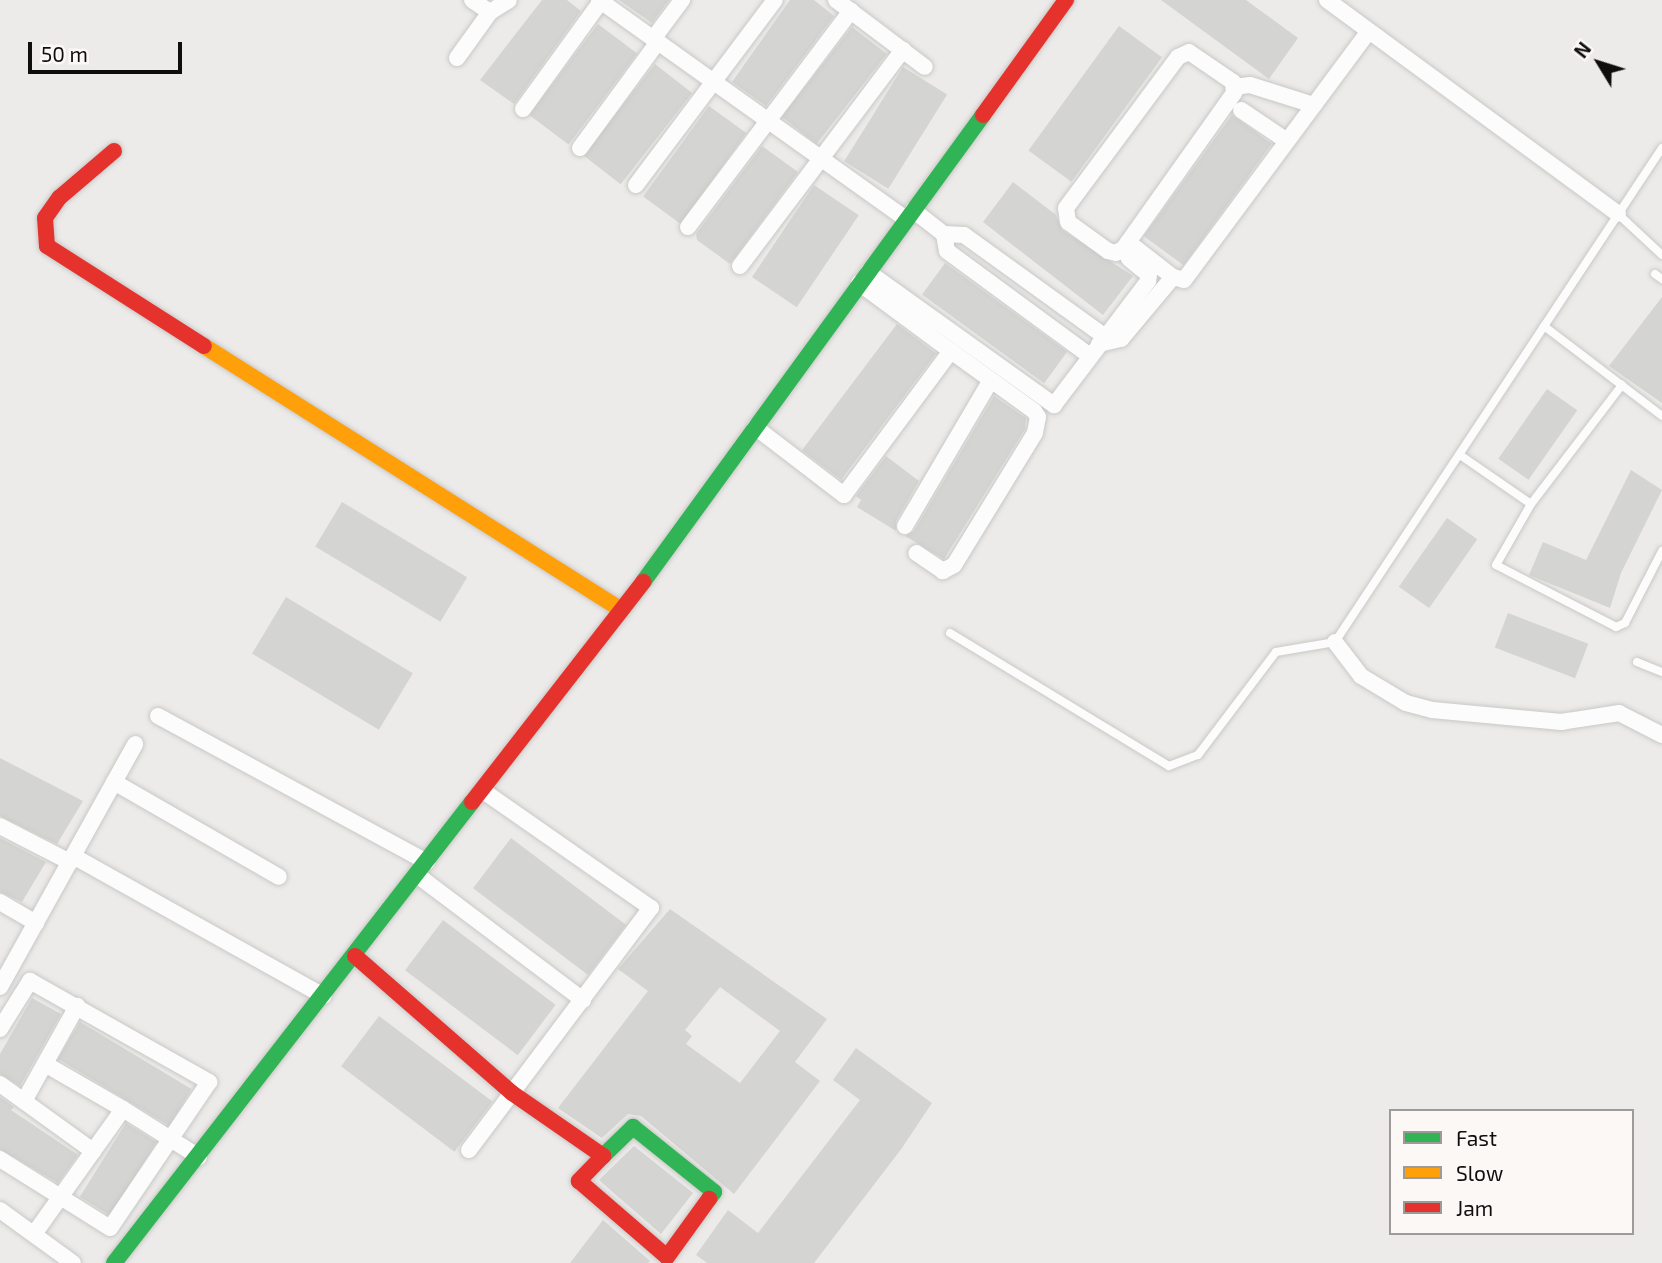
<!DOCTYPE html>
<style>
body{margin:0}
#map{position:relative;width:1662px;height:1263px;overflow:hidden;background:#ecebe9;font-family:"Exo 2",sans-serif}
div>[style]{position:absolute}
.building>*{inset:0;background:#d4d4d2;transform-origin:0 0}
.roads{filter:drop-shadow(0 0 2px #c9c8c7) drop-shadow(0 0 2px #c9c8c7)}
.lane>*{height:8px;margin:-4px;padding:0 4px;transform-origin:4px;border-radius:4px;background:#fcfcfc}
.street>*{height:16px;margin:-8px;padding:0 8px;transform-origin:8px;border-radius:8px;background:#fcfcfc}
.fast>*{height:16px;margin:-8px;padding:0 8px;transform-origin:8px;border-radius:8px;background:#30b455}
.slow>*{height:16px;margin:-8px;padding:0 8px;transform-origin:8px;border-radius:8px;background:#ff9f0a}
.jam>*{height:16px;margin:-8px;padding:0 8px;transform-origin:8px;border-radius:8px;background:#e5322d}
span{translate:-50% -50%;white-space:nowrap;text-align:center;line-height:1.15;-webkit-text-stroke:5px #fbf8f5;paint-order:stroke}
.legend{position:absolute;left:1389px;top:1109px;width:245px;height:126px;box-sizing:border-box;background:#fbf8f5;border:2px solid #9d9a98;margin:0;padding:9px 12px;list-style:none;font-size:21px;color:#0f0e0d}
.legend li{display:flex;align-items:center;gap:14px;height:35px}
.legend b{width:35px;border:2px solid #9d9a98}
.north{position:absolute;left:1564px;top:28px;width:70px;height:70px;-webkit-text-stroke:5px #fbf8f5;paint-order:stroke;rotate:308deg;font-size:19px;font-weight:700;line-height:28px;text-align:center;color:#0f0e0d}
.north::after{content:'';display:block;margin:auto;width:24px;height:32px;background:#0f0e0d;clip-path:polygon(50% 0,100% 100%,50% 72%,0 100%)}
.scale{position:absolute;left:28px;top:42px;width:154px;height:32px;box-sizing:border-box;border:4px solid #0f0e0d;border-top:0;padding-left:9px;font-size:21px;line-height:24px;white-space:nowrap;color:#0f0e0d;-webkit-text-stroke:5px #fbf8f5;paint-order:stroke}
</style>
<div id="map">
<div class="building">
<div style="clip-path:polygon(542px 0,567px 0,581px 11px,514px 104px,480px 80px)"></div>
<div style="clip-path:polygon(619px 0,669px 0,652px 23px)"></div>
<div style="clip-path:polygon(790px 0,814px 0,834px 16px,766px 106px,732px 82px)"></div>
<div style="clip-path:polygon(1161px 0,1246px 0,1298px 38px,1269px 79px)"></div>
<div style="left:598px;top:24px;width:49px;height:114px;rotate:37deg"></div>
<div style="left:1119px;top:26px;width:53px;height:154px;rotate:36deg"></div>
<div style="left:852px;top:27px;width:44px;height:114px;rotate:38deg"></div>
<div style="left:655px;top:64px;width:47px;height:116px;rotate:38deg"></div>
<div style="left:903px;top:67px;width:52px;height:111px;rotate:32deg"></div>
<div style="left:709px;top:106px;width:46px;height:112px;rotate:36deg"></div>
<div style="left:1232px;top:115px;width:49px;height:150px;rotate:36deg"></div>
<div style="clip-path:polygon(762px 146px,798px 172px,730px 264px,697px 240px,696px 234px)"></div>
<div style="clip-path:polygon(1013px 182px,1056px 215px,1062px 230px,1133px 276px,1103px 315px,983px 222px)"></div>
<div style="left:814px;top:185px;width:54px;height:111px;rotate:34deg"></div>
<div style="left:945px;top:263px;width:151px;height:39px;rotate:36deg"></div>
<div style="clip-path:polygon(1662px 297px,1662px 403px,1609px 366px)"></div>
<div style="left:897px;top:324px;width:49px;height:158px;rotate:37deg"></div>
<div style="left:1547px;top:389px;width:37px;height:85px;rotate:35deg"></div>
<div style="clip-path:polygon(994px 396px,1026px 418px,1025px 429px,944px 559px,905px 536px,914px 531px)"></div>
<div style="clip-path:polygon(886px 456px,919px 481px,896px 521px,896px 531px,857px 507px,861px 500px,856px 496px)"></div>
<div style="clip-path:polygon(1631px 470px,1662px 490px,1621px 573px,1610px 608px,1529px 575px,1543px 542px,1586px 560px)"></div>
<div style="left:342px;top:502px;width:146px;height:52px;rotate:31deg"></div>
<div style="left:1447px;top:518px;width:37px;height:84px;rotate:35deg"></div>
<div style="left:286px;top:597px;width:148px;height:66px;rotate:31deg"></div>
<div style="left:1508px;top:613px;width:86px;height:37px;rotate:21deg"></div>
<div style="clip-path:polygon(0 758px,83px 801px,57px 844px,0 816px)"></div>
<div style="clip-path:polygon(0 838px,46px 862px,22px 902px,0 892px)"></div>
<div style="left:511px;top:838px;width:144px;height:63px;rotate:37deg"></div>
<div style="clip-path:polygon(evenodd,670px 909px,827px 1019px,795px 1062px,820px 1081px,734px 1194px,641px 1116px,628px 1114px,602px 1138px,558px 1108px,648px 991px,618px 969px,670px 909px,720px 987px,780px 1031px,740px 1083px,686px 1044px,692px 1036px,685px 1030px,720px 987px)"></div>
<div style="left:443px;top:920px;width:141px;height:63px;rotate:37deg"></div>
<div style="clip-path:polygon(32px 998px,61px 1014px,20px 1086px,0 1074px,0 1054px)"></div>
<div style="left:379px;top:1016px;width:142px;height:63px;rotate:37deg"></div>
<div style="left:80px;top:1022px;width:130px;height:43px;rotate:31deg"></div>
<div style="clip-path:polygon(856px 1048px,932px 1103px,902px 1148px,814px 1263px,707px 1263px,696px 1255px,728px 1210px,758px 1233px,860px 1100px,833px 1080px)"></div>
<div style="clip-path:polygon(0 1097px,14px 1107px,11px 1110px,78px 1155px,58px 1183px,0 1149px)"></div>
<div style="left:126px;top:1123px;width:36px;height:87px;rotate:32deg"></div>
<div style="clip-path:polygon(634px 1146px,693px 1193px,661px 1234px,599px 1180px)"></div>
<div style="clip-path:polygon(603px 1220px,650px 1261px,648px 1263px,570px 1263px)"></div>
</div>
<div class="roads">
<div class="lane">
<div style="left:1618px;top:214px;width:60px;rotate:43deg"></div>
<div style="left:1655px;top:274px;width:9px;rotate:36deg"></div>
<div style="left:1544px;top:326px;width:148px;rotate:37.3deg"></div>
<div style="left:1460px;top:455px;width:86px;rotate:34.6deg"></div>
<div style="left:1531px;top:504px;width:70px;rotate:119.8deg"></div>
<div style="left:1496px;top:565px;width:135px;rotate:27.3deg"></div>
<div style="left:1616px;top:627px;width:10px;rotate:-24deg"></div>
<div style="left:1625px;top:623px;width:81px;rotate:-62.8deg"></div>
<div style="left:1531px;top:504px;width:150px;rotate:-52.6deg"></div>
<div style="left:950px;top:633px;width:256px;rotate:31.3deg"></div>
<div style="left:1169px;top:766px;width:31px;rotate:-21deg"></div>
<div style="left:1198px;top:755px;width:129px;rotate:-52.9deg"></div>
<div style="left:1276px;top:652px;width:60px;rotate:-9.6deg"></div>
<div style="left:1335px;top:642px;width:592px;rotate:-56.5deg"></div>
<div style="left:1637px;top:662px;width:27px;rotate:22deg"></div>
</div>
<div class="street">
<div style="left:472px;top:0;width:22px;rotate:34deg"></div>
<div style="left:490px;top:12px;width:22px;rotate:-32deg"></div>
<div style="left:599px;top:0;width:377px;rotate:35.5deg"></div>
<div style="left:836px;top:0;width:111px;rotate:37deg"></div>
<div style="left:1327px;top:0;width:361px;rotate:36.3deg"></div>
<div style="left:653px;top:39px;width:49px;rotate:-53.4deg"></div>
<div style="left:1189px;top:52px;width:53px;rotate:34.3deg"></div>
<div style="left:1233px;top:82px;width:11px;rotate:85deg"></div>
<div style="left:1234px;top:93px;width:190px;rotate:125.4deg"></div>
<div style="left:1124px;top:248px;width:9px;rotate:148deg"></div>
<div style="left:1116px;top:253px;width:8px;rotate:-166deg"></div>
<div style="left:1108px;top:251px;width:49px;rotate:-144.1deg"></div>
<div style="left:1068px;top:222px;width:14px;rotate:-98deg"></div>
<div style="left:1066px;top:208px;width:188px;rotate:-53.4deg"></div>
<div style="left:1178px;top:57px;width:12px;rotate:-24deg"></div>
<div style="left:457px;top:58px;width:57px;rotate:-54.3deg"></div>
<div style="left:1235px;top:87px;width:15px;rotate:-8deg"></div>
<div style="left:1250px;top:85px;width:67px;rotate:17.4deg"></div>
<div style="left:523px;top:109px;width:135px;rotate:-54.1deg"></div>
<div style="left:1241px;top:110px;width:55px;rotate:34deg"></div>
<div style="left:580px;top:148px;width:132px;rotate:-53.7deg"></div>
<div style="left:636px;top:185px;width:231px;rotate:-53.1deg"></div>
<div style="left:913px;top:210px;width:39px;rotate:38deg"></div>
<div style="left:944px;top:234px;width:17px;rotate:80deg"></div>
<div style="left:947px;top:251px;width:177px;rotate:36.3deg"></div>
<div style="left:688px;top:227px;width:271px;rotate:-53deg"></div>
<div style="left:944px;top:234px;width:20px;rotate:3deg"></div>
<div style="left:964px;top:235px;width:173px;rotate:35.8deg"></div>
<div style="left:1128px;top:242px;width:57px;rotate:37.9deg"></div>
<div style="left:740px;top:266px;width:271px;rotate:-53deg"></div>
<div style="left:868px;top:272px;width:229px;rotate:35.6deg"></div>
<div style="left:1054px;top:405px;width:156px;rotate:-52.8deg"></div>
<div style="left:1148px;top:281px;width:6px;rotate:-81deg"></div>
<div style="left:1149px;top:275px;width:26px;rotate:-141deg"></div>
<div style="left:859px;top:283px;width:114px;rotate:36.5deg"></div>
<div style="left:1099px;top:344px;width:23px;rotate:-13deg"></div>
<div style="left:1121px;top:339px;width:81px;rotate:-50deg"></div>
<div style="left:1173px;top:277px;width:11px;rotate:15deg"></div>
<div style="left:1184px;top:280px;width:310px;rotate:-53.4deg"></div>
<div style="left:755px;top:427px;width:112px;rotate:37.4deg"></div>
<div style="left:844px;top:495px;width:179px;rotate:-53.4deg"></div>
<div style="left:951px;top:351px;width:102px;rotate:35.9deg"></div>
<div style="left:1034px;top:411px;width:7px;rotate:56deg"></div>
<div style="left:1038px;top:417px;width:16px;rotate:101deg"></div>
<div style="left:1035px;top:433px;width:155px;rotate:121.5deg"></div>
<div style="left:954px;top:565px;width:13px;rotate:151deg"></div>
<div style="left:943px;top:571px;width:32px;rotate:-146deg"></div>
<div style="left:905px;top:526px;width:169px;rotate:-59.5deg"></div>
<div style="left:1335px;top:642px;width:43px;rotate:52.6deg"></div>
<div style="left:1361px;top:676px;width:52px;rotate:31deg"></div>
<div style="left:1406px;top:703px;width:27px;rotate:15deg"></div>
<div style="left:1432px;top:710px;width:130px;rotate:5.3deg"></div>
<div style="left:1561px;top:722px;width:59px;rotate:-8.8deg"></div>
<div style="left:1619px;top:713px;width:48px;rotate:27.1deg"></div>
<div style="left:158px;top:716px;width:306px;rotate:28.5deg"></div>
<div style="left:114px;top:782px;width:190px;rotate:29.9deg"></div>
<div style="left:0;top:826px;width:79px;rotate:27.2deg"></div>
<div style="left:73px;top:856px;width:287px;rotate:29.2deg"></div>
<div style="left:417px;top:875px;width:208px;rotate:37deg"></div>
<div style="left:0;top:902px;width:42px;rotate:30.3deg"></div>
<div style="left:0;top:987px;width:278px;rotate:-60.9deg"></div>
<div style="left:0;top:1029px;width:57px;rotate:-58deg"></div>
<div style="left:30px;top:981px;width:206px;rotate:29.4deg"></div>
<div style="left:209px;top:1082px;width:176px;rotate:124.1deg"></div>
<div style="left:110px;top:1228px;width:130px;rotate:-147.9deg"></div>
<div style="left:45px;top:1064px;width:90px;rotate:30deg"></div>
<div style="left:0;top:1084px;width:115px;rotate:35.8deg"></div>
<div style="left:24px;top:1101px;width:109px;rotate:-60.8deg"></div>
<div style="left:469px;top:1150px;width:303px;rotate:-53.1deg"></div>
<div style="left:651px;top:908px;width:206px;rotate:-145.1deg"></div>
<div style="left:0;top:1210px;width:90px;rotate:36deg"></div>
<div style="left:34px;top:1234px;width:153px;rotate:-54.5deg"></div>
<div style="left:123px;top:1109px;width:90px;rotate:32.3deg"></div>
</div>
<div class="fast">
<div style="left:643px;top:582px;width:578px;rotate:-53.94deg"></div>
<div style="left:603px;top:1156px;width:42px;rotate:-44deg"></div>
<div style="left:633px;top:1127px;width:104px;rotate:38.7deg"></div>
<div style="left:714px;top:1192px;width:9px;rotate:126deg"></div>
<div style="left:114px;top:1263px;width:584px;rotate:-52.17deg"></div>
</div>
<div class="slow">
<div style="left:204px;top:346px;width:494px;rotate:32.3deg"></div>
</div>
<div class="jam">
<div style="left:983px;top:115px;width:142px;rotate:-54.2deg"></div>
<div style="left:114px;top:151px;width:72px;rotate:139.5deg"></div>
<div style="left:59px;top:198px;width:24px;rotate:125deg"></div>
<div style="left:45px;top:218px;width:28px;rotate:86deg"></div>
<div style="left:47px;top:246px;width:186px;rotate:32.5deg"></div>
<div style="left:472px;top:802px;width:279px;rotate:-52.1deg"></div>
<div style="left:355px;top:956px;width:208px;rotate:41.1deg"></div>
<div style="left:512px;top:1093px;width:111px;rotate:34.7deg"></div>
<div style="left:603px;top:1156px;width:35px;rotate:134deg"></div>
<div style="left:579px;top:1181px;width:116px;rotate:40.8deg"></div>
<div style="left:667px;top:1257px;width:72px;rotate:-54.1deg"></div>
</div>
</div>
<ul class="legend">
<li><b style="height:9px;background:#30b455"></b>Fast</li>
<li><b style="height:9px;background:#ff9f0a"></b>Slow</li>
<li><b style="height:9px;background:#e5322d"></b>Jam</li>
</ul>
<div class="north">N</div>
<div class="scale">50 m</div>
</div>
